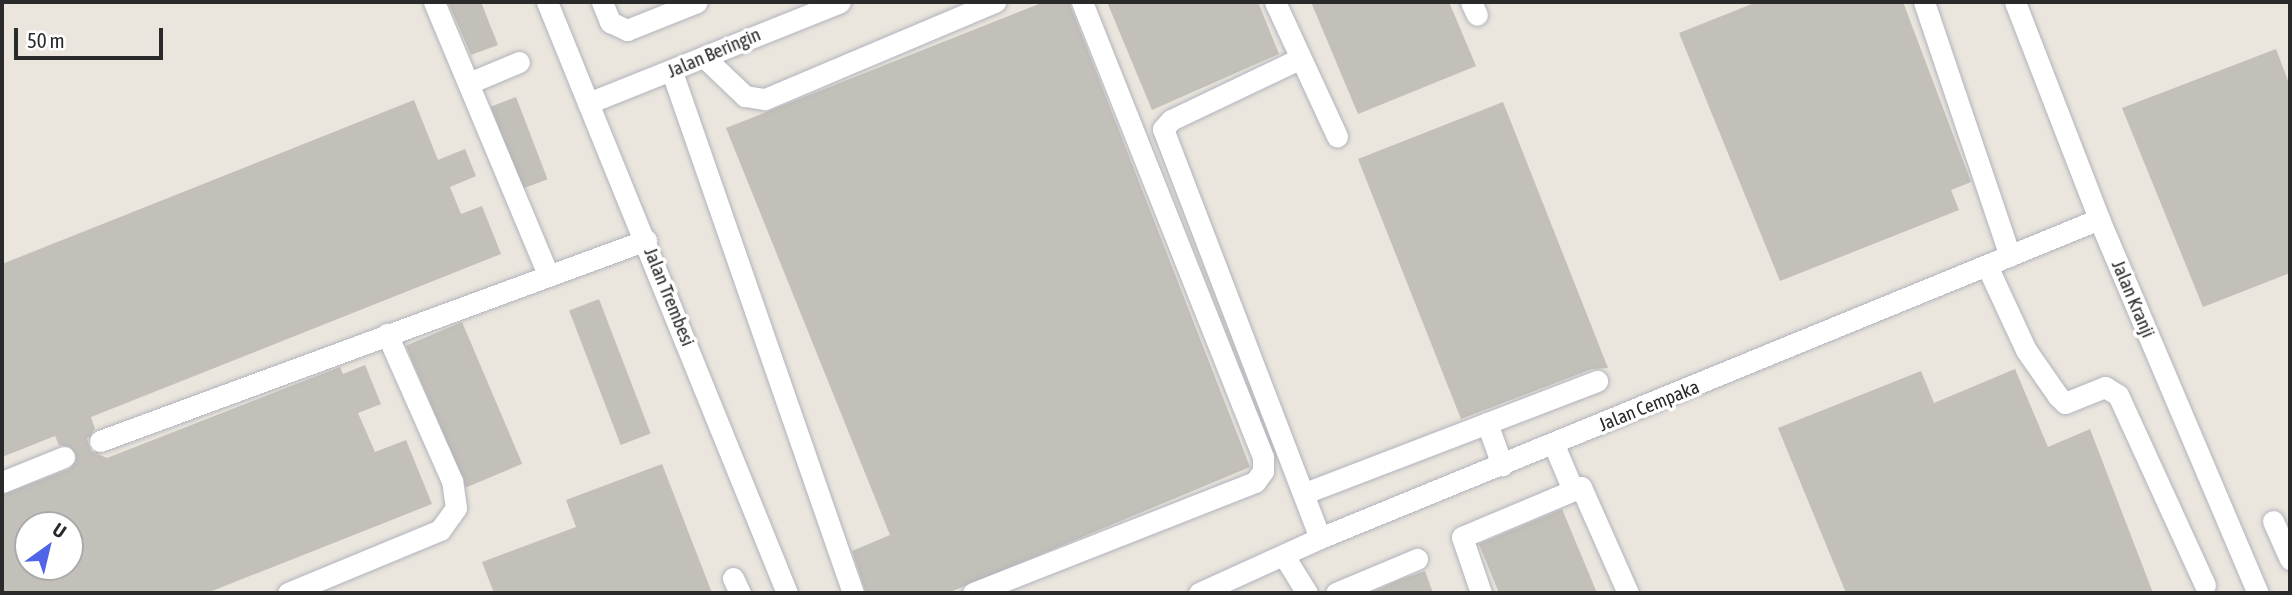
<!DOCTYPE html>
<style>
body{margin:0}
#map{position:relative;width:2292px;height:595px;overflow:hidden;background:#eae5dd;font-family:"Asap Condensed",sans-serif}
div>[style]{position:absolute}
.building>*{inset:0;background:#c3bfb9;transform-origin:0 0}
.minor-tunnel>*{height:21px;margin-top:-10.5px;transform-origin:0;background:repeating-linear-gradient(90deg,#c4c0b9 0 21px,transparent 0 31px)}
.roads{filter:drop-shadow(0 0 2px #b1b3bc) drop-shadow(0 0 2px #b1b3bc)}
.minor>*{height:21px;margin:-10.5px;padding:0 10.5px;transform-origin:10.5px;border-radius:10.5px;background:#fff}
span{translate:-50% -50%;white-space:nowrap;text-align:center;line-height:1.15;-webkit-text-stroke:7px #fff;paint-order:stroke}
.street-label{font-size:19px;color:#2a2a2a}
.frame{position:absolute;inset:0;border:4px solid #2a2a2a;pointer-events:none}
.north{position:absolute;left:14px;top:511px;width:70px;height:70px;box-sizing:border-box;background:#fff;border:2px solid #aaa;border-radius:50%;rotate:34deg;font-size:19px;font-weight:700;line-height:28px;text-align:center;color:#2a2a2a}
.north::after{content:'';display:block;margin:auto;width:24px;height:32px;background:#4f64e6;clip-path:polygon(50% 0,100% 100%,50% 72%,0 100%)}
.scale{position:absolute;left:14px;top:28px;width:149px;height:32px;box-sizing:border-box;border:4px solid #2a2a2a;border-top:0;padding-left:9px;font-size:21px;line-height:24px;white-space:nowrap;color:#2a2a2a;-webkit-text-stroke:5px #fff;paint-order:stroke}
</style>
<div id="map">
<div class="building">
<div style="clip-path:polygon(448px 2px,481px 2px,498px 45px,471px 55px)"></div>
<div style="clip-path:polygon(1044px 2px,1069px 2px,1250px 467px,948px 593px,866px 593px,852px 551px,890px 535px,726px 128px)"></div>
<div style="clip-path:polygon(1107px 2px,1258px 2px,1279px 54px,1152px 110px)"></div>
<div style="clip-path:polygon(1311px 2px,1449px 2px,1476px 66px,1358px 114px)"></div>
<div style="clip-path:polygon(1757px 2px,1903px 2px,1971px 182px,1951px 190px,1959px 210px,1780px 281px,1679px 33px)"></div>
<div style="clip-path:polygon(2276px 49px,2290px 86px,2290px 273px,2203px 307px,2122px 108px)"></div>
<div style="left:516px;top:97px;width:88px;height:27px;rotate:69deg"></div>
<div style="clip-path:polygon(evenodd,414px 100px,438px 160px,465px 149px,476px 176px,450px 187px,461px 214px,482px 206px,501px 254px,91px 417px,95px 429px,87px 439px,91px 451px,107px 458px,340px 367px,343px 374px,365px 365px,381px 404px,358px 413px,375px 452px,406px 440px,432px 504px,207px 593px,2px 593px,2px 495px,69px 469px,77px 458px,73px 447px,59px 445px,55px 436px,2px 457px,2px 264px,414px 100px,28px 525px,70px 525px,70px 567px,28px 567px,28px 525px)"></div>
<div style="clip-path:polygon(1503px 102px,1608px 368px,1592px 369px,1461px 419px,1358px 159px)"></div>
<div style="left:599px;top:299px;width:144px;height:32px;rotate:69deg"></div>
<div style="left:462px;top:322px;width:154px;height:61px;rotate:67deg"></div>
<div style="clip-path:polygon(2015px 369px,2048px 447px,2090px 429px,2153px 593px,1846px 593px,1778px 428px,1921px 371px,1934px 403px)"></div>
<div style="clip-path:polygon(662px 464px,712px 593px,494px 593px,482px 562px,576px 527px,566px 500px)"></div>
<div style="clip-path:polygon(1562px 509px,1597px 593px,1499px 593px,1479px 544px)"></div>
<div style="clip-path:polygon(1425px 571px,1433px 593px,1370px 593px,1402px 579px)"></div>
</div>
<div class="minor-tunnel">
<div style="left:64px;top:457px;width:39px;rotate:-24deg"></div>
</div>
<div class="roads">
<div class="minor">
<div style="left:434px;top:2px;width:296px;rotate:67.3deg"></div>
<div style="left:547px;top:2px;width:638px;rotate:67.9deg"></div>
<div style="left:602px;top:2px;width:22px;rotate:68deg"></div>
<div style="left:610px;top:22px;width:19px;rotate:25deg"></div>
<div style="left:627px;top:30px;width:75px;rotate:-21.8deg"></div>
<div style="left:1275px;top:2px;width:148px;rotate:65.2deg"></div>
<div style="left:1471px;top:2px;width:14px;rotate:65deg"></div>
<div style="left:1924px;top:2px;width:268px;rotate:71.3deg"></div>
<div style="left:2015px;top:2px;width:233px;rotate:68.8deg"></div>
<div style="left:2099px;top:219px;width:406px;rotate:67deg"></div>
<div style="left:704px;top:57px;width:57px;rotate:43.6deg"></div>
<div style="left:745px;top:96px;width:20px;rotate:9deg"></div>
<div style="left:765px;top:99px;width:250px;rotate:-22.9deg"></div>
<div style="left:1299px;top:59px;width:142px;rotate:154.5deg"></div>
<div style="left:1171px;top:120px;width:12px;rotate:132deg"></div>
<div style="left:1163px;top:129px;width:438px;rotate:69deg"></div>
<div style="left:672px;top:72px;width:552px;rotate:70.84deg"></div>
<div style="left:469px;top:83px;width:54px;rotate:-22.8deg"></div>
<div style="left:588px;top:103px;width:271px;rotate:-21.8deg"></div>
<div style="left:1987px;top:266px;width:93px;rotate:65.1deg"></div>
<div style="left:2026px;top:350px;width:56px;rotate:55.2deg"></div>
<div style="left:2058px;top:396px;width:10px;rotate:45deg"></div>
<div style="left:2065px;top:403px;width:43px;rotate:-21.8deg"></div>
<div style="left:2105px;top:387px;width:15px;rotate:32deg"></div>
<div style="left:2118px;top:395px;width:209px;rotate:65.4deg"></div>
<div style="left:1487px;top:423px;width:45px;rotate:70.3deg"></div>
<div style="left:100px;top:441px;width:582px;rotate:-20.21deg"></div>
<div style="left:1554px;top:445px;width:49px;rotate:67.1deg"></div>
<div style="left:2px;top:482px;width:67px;rotate:-22deg"></div>
<div style="left:1305px;top:493px;width:313px;rotate:-21deg"></div>
<div style="left:2273px;top:521px;width:42px;rotate:65.9deg"></div>
<div style="left:1284px;top:556px;width:44px;rotate:58.1deg"></div>
<div style="left:733px;top:578px;width:17px;rotate:65deg"></div>
<div style="left:288px;top:593px;width:165px;rotate:-22.5deg"></div>
<div style="left:440px;top:530px;width:27px;rotate:-54deg"></div>
<div style="left:456px;top:508px;width:27px;rotate:-98deg"></div>
<div style="left:452px;top:481px;width:161px;rotate:-113.9deg"></div>
<div style="left:973px;top:593px;width:303px;rotate:-21.5deg"></div>
<div style="left:1255px;top:482px;width:14px;rotate:-54deg"></div>
<div style="left:1263px;top:471px;width:14px;rotate:-90deg"></div>
<div style="left:1263px;top:457px;width:490px;rotate:-111.7deg"></div>
<div style="left:1199px;top:593px;width:133px;rotate:-24.4deg"></div>
<div style="left:1320px;top:538px;width:842px;rotate:-22.27deg"></div>
<div style="left:1336px;top:593px;width:88px;rotate:-22.8deg"></div>
<div style="left:1481px;top:593px;width:59px;rotate:-108.7deg"></div>
<div style="left:1462px;top:537px;width:129px;rotate:-22.8deg"></div>
<div style="left:1581px;top:487px;width:116px;rotate:66.1deg"></div>
</div>
</div>
<div class="street-label">
<span style="left:714px;top:53px;rotate:-23deg">Jalan Beringin</span>
<span style="left:669px;top:297px;rotate:68deg">Jalan Trembesi</span>
<span style="left:2133px;top:299px;rotate:67deg">Jalan Kranji</span>
<span style="left:1649px;top:406px;rotate:-22deg">Jalan Cempaka</span>
</div>
<div class="frame"></div>
<div class="north">U</div>
<div class="scale">50 m</div>
</div>
